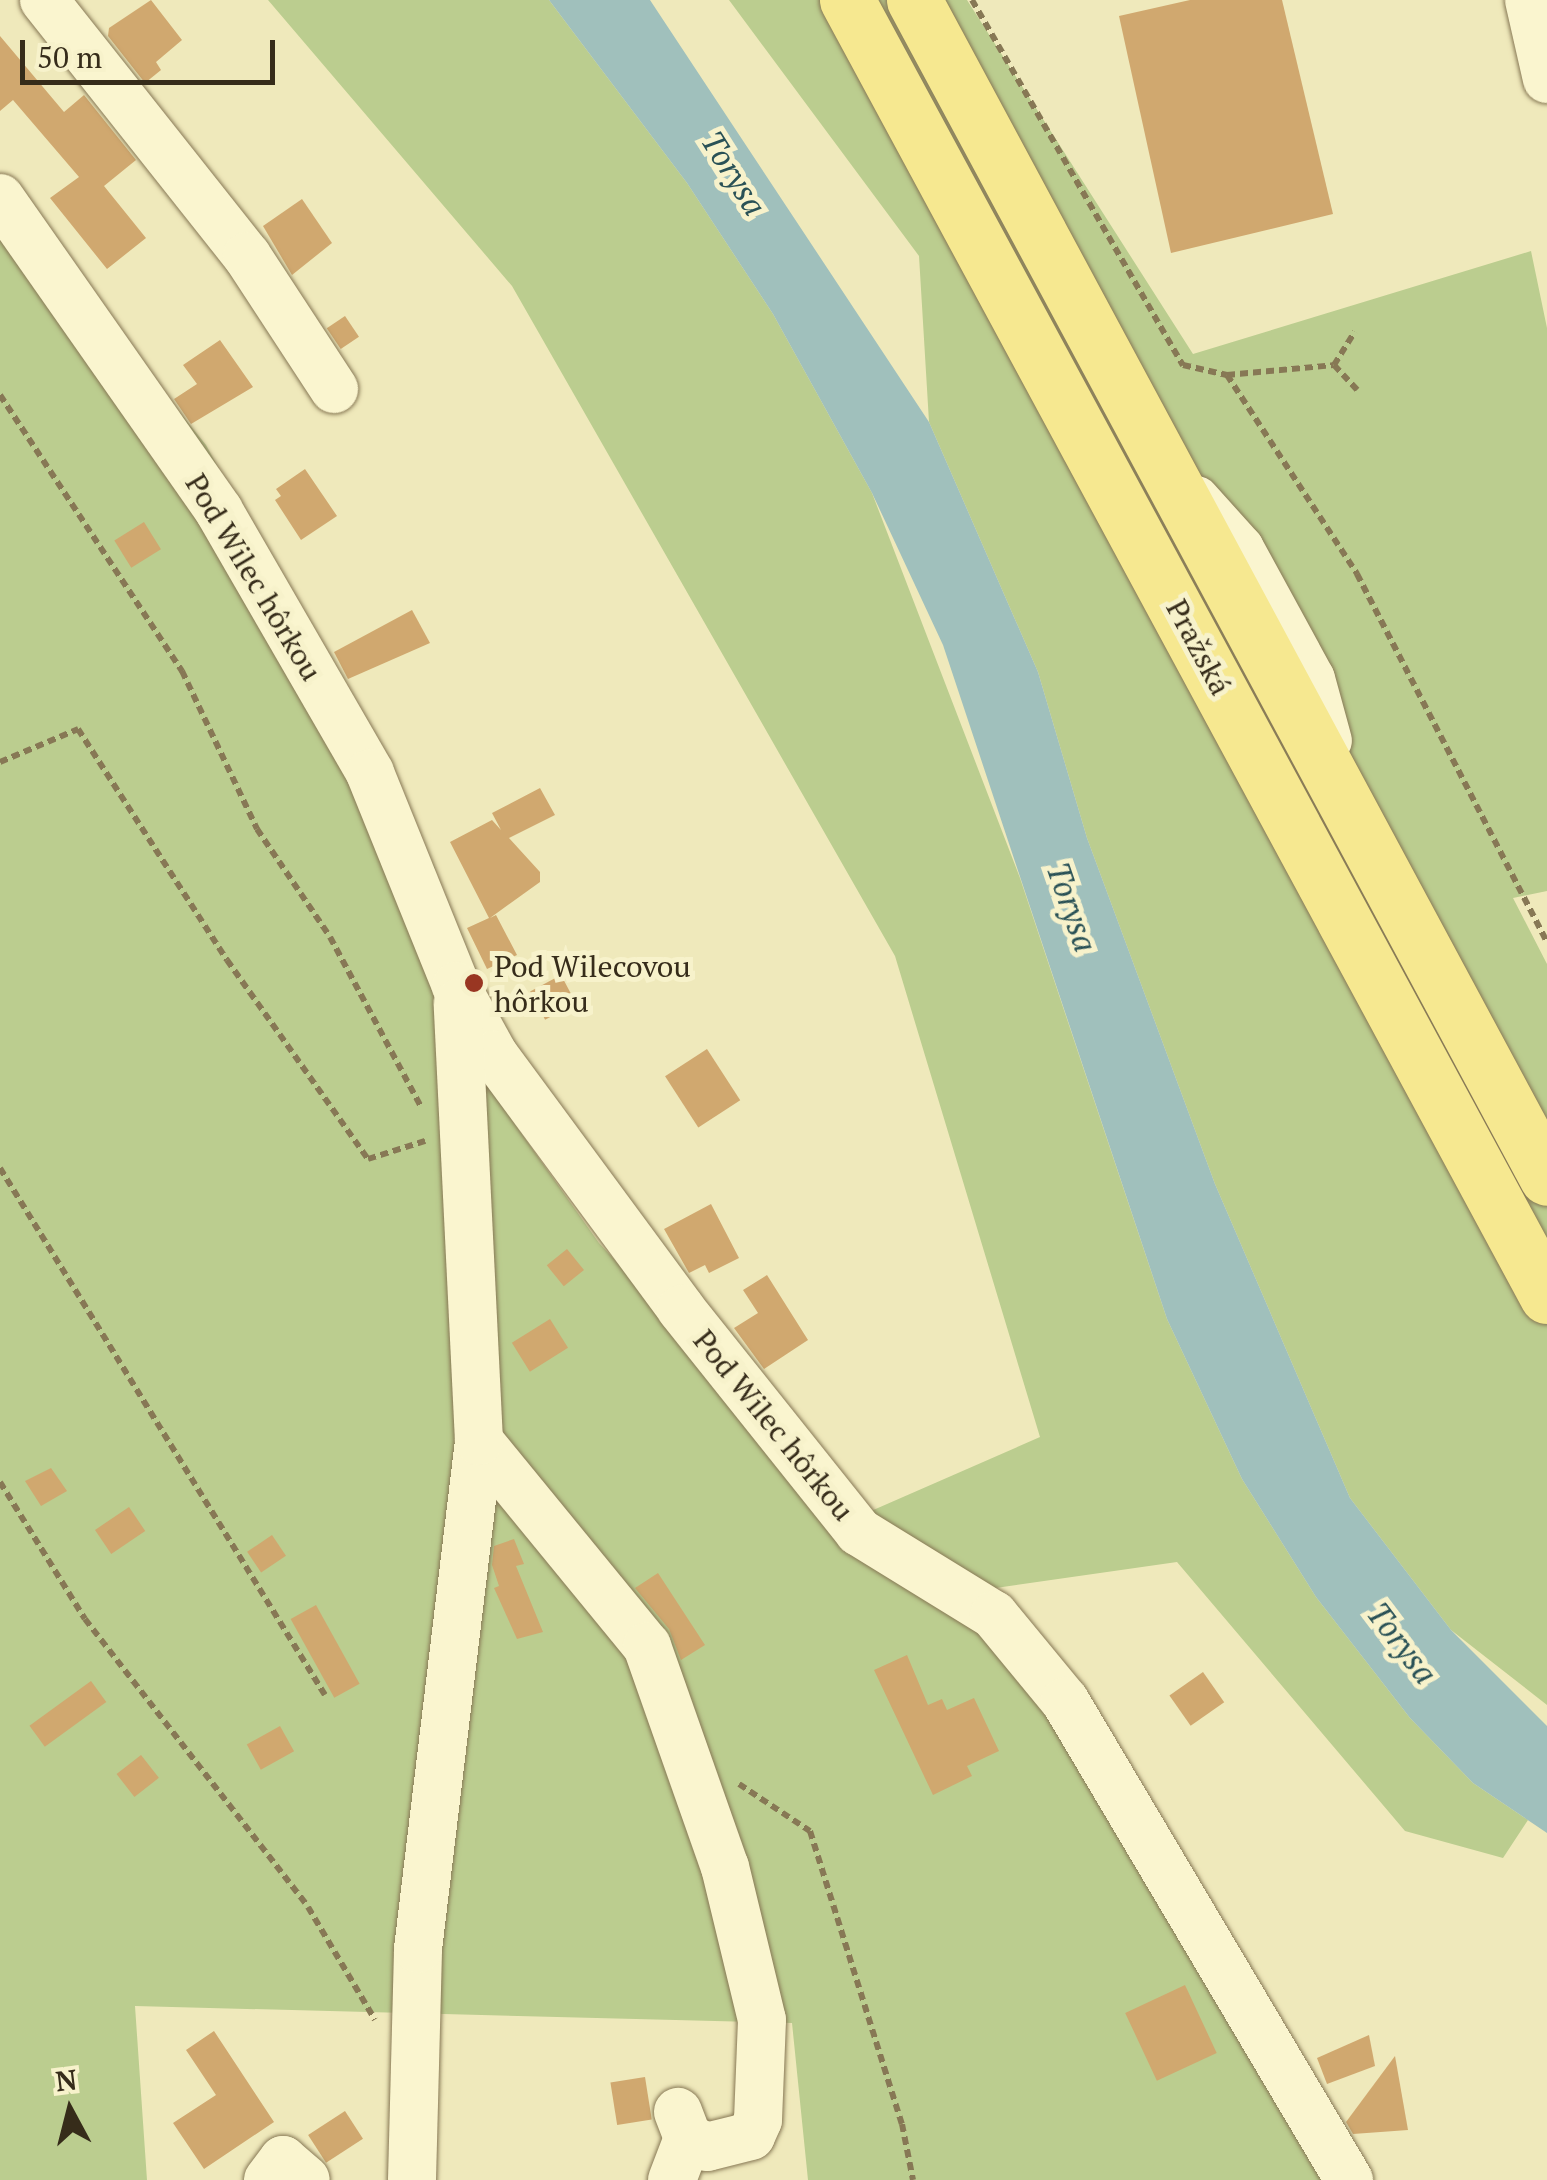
<!DOCTYPE html>
<meta charset="utf-8">
<style>
body{margin:0}
#map{position:relative;width:1547px;height:2180px;overflow:hidden;background:#efe9bb;font-family:"PT Serif",serif}
div>[style]{position:absolute}
.green>*{inset:0;background:#bbcd8f}
.water>*{inset:0;background:#a0c0bc}
.building>*{inset:0;background:#d0a86f;transform-origin:0 0}
.path>*{height:6px;margin-top:-3px;transform-origin:0;background:repeating-linear-gradient(90deg,#877855 0 8px,transparent 0 13px)}
.roads{filter:drop-shadow(0 0 2px #877855) drop-shadow(0 0 2px #877855)}
.minor>*{height:48px;margin:-24px;padding:0 24px;transform-origin:24px;border-radius:24px;background:#faf5cf}
.major>*{height:55px;margin:-27.5px;padding:0 27.5px;transform-origin:27.5px;border-radius:27.5px;background:#f6e890}
.dots>*{width:28px;height:28px;translate:-50% -50%;box-sizing:border-box;border:5px solid #f7f2cb;border-radius:50%}
span{translate:-50% -50%;white-space:nowrap;text-align:center;line-height:1.15;-webkit-text-stroke:10px #f7f2cb;paint-order:stroke}
.street-label{font-size:30px;color:#362c1a}
.poi-label{font-size:30px;color:#362c1a}
.left{translate:0 -50%;text-align:left}
.water-label{font-size:32px;color:#295156;font-style:italic}
.north{position:absolute;left:20px;top:2060px;width:100px;height:100px;-webkit-text-stroke:8px #f7f2cb;paint-order:stroke;rotate:353deg;font-size:28px;font-weight:700;line-height:40px;text-align:center;color:#362c1a}
.north::after{content:'';display:block;margin:auto;width:35px;height:45px;background:#362c1a;clip-path:polygon(50% 0,100% 100%,50% 72%,0 100%)}
.scale{position:absolute;left:20px;top:40px;width:255px;height:45px;box-sizing:border-box;border:5px solid #362c1a;border-top:0;padding-left:12px;font-size:30px;line-height:35px;white-space:nowrap;color:#362c1a;-webkit-text-stroke:8px #f7f2cb;paint-order:stroke}
</style>
<div id="map">
<div class="green">
<div style="clip-path:polygon(268px 0,549px 0,687px 183px,773px 314px,872px 493px,1020px 878px,1167px 1319px,1242px 1479px,1316px 1597px,1410px 1718px,1473px 1783px,1528px 1820px,1503px 1858px,1405px 1831px,1177px 1562px,982px 1590px,1334px 2180px,808px 2180px,792px 2023px,135px 2006px,147px 2180px,0 2180px,0 190px,206px 445px,435px 868px,442px 974px,454px 1019px,514px 1123px,599px 1243px,855px 1518px,1040px 1437px,895px 956px,512px 286px)"></div>
<div style="clip-path:polygon(729px 0,967px 0,1193px 354px,1531px 251px,1547px 328px,1547px 891px,1513px 898px,1547px 964px,1547px 1705px,1451px 1630px,1350px 1498px,1215px 1184px,1087px 838px,1038px 672px,929px 422px,919px 256px)"></div>
</div>
<div class="water">
<div style="clip-path:polygon(549px 0,650px 0,929px 422px,1038px 672px,1087px 838px,1215px 1184px,1350px 1498px,1451px 1630px,1547px 1726px,1547px 1833px,1473px 1783px,1410px 1718px,1316px 1597px,1242px 1479px,1167px 1319px,943px 645px,872px 493px,773px 314px,687px 183px)"></div>
</div>
<div class="building">
<div style="clip-path:polygon(151px 0,182px 40px,156px 62px,161px 70px,145px 83px,108px 36px,109px 28px)"></div>
<div style="clip-path:polygon(1190px 0,1282px 0,1333px 214px,1171px 253px,1119px 16px)"></div>
<div style="clip-path:polygon(0 36px,64px 112px,84px 95px,136px 160px,104px 186px,146px 238px,107px 269px,50px 198px,79px 177px,13px 100px,0 111px)"></div>
<div style="clip-path:polygon(302px 199px,332px 243px,292px 275px,263px 226px)"></div>
<div style="left:345px;top:316px;width:25px;height:22px;rotate:56deg"></div>
<div style="clip-path:polygon(220px 340px,253px 387px,191px 424px,174px 399px,197px 384px,183px 365px)"></div>
<div style="clip-path:polygon(305px 469px,337px 516px,301px 540px,275px 500px,281px 496px,276px 489px)"></div>
<div style="left:144px;top:522px;width:32px;height:35px;rotate:58deg"></div>
<div style="clip-path:polygon(412px 610px,430px 643px,348px 679px,334px 652px)"></div>
<div style="clip-path:polygon(540px 788px,555px 815px,509px 838px,540px 872px,540px 882px,490px 918px,496px 915px,517px 955px,487px 969px,467px 928px,489px 918px,450px 842px,492px 820px,501px 830px,492px 813px)"></div>
<div style="left:561px;top:975px;width:32px;height:35px;rotate:62deg"></div>
<div style="left:707px;top:1049px;width:61px;height:50px;rotate:57deg"></div>
<div style="clip-path:polygon(711px 1204px,739px 1258px,709px 1273px,705px 1265px,689px 1273px,664px 1229px)"></div>
<div style="left:567px;top:1249px;width:27px;height:26px;rotate:51deg"></div>
<div style="clip-path:polygon(767px 1275px,808px 1340px,764px 1369px,734px 1328px,758px 1313px,743px 1290px)"></div>
<div style="left:550px;top:1319px;width:34px;height:45px;rotate:58deg"></div>
<div style="clip-path:polygon(51px 1468px,67px 1491px,41px 1506px,25px 1481px)"></div>
<div style="left:129px;top:1507px;width:29px;height:41px;rotate:56deg"></div>
<div style="left:272px;top:1535px;width:25px;height:30px;rotate:56deg"></div>
<div style="clip-path:polygon(514px 1539px,524px 1564px,516px 1566px,543px 1632px,517px 1639px,494px 1588px,499px 1586px,492px 1565px,494px 1546px)"></div>
<div style="clip-path:polygon(658px 1573px,705px 1645px,681px 1660px,669px 1629px,635px 1588px)"></div>
<div style="left:316px;top:1605px;width:90px;height:29px;rotate:61deg"></div>
<div style="clip-path:polygon(907px 1655px,928px 1705px,942px 1699px,947px 1710px,974px 1698px,999px 1751px,967px 1766px,972px 1776px,933px 1795px,874px 1670px)"></div>
<div style="left:1203px;top:1672px;width:37px;height:41px;rotate:55deg"></div>
<div style="left:91px;top:1681px;width:26px;height:76px;rotate:54deg"></div>
<div style="left:280px;top:1726px;width:29px;height:38px;rotate:61deg"></div>
<div style="left:141px;top:1755px;width:29px;height:31px;rotate:52deg"></div>
<div style="left:1185px;top:1985px;width:75px;height:66px;rotate:65deg"></div>
<div style="clip-path:polygon(214px 2031px,274px 2122px,204px 2169px,173px 2123px,216px 2095px,186px 2050px)"></div>
<div style="clip-path:polygon(1369px 2035px,1375px 2066px,1327px 2084px,1317px 2058px)"></div>
<div style="clip-path:polygon(1395px 2056px,1408px 2130px,1353px 2134px,1346px 2122px)"></div>
<div style="left:645px;top:2077px;width:43px;height:35px;rotate:81deg"></div>
<div style="left:345px;top:2111px;width:33px;height:44px;rotate:57deg"></div>
</div>
<div class="path">
<div style="left:972px;top:0;width:422px;rotate:60deg"></div>
<div style="left:1183px;top:365px;width:45px;rotate:12.8deg"></div>
<div style="left:1227px;top:375px;width:107px;rotate:-5.3deg"></div>
<div style="left:1334px;top:365px;width:34px;rotate:47deg"></div>
<div style="left:1334px;top:365px;width:39px;rotate:-58deg"></div>
<div style="left:1227px;top:375px;width:238px;rotate:56.8deg"></div>
<div style="left:1357px;top:574px;width:414px;rotate:62.7deg"></div>
<div style="left:0;top:395px;width:331px;rotate:56.6deg"></div>
<div style="left:182px;top:671px;width:175px;rotate:64.6deg"></div>
<div style="left:257px;top:829px;width:130px;rotate:55.9deg"></div>
<div style="left:330px;top:937px;width:193px;rotate:61.8deg"></div>
<div style="left:0;top:762px;width:85px;rotate:-22.9deg"></div>
<div style="left:78px;top:729px;width:275px;rotate:57.2deg"></div>
<div style="left:227px;top:960px;width:244px;rotate:54.7deg"></div>
<div style="left:368px;top:1159px;width:60px;rotate:-17.5deg"></div>
<div style="left:0;top:1168px;width:619px;rotate:58.34deg"></div>
<div style="left:0;top:1482px;width:161px;rotate:58.2deg"></div>
<div style="left:85px;top:1619px;width:364px;rotate:52.2deg"></div>
<div style="left:308px;top:1907px;width:131px;rotate:59.3deg"></div>
<div style="left:739px;top:1784px;width:85px;rotate:33.5deg"></div>
<div style="left:810px;top:1831px;width:307px;rotate:72.6deg"></div>
<div style="left:902px;top:2124px;width:57px;rotate:78.9deg"></div>
</div>
<div class="roads">
<div class="minor">
<div style="left:44px;top:0;width:327px;rotate:51.6deg"></div>
<div style="left:247px;top:256px;width:159px;rotate:56.8deg"></div>
<div style="left:1529px;top:0;width:81px;rotate:77.2deg"></div>
<div style="left:0;top:198px;width:382px;rotate:55deg"></div>
<div style="left:219px;top:511px;width:302px;rotate:60deg"></div>
<div style="left:370px;top:773px;width:230px;rotate:68deg"></div>
<div style="left:456px;top:986px;width:79px;rotate:61.2deg"></div>
<div style="left:494px;top:1055px;width:315px;rotate:53.6deg"></div>
<div style="left:681px;top:1309px;width:285px;rotate:51.4deg"></div>
<div style="left:859px;top:1532px;width:158px;rotate:31.6deg"></div>
<div style="left:994px;top:1615px;width:112px;rotate:50.5deg"></div>
<div style="left:1065px;top:1701px;width:557px;rotate:59.34deg"></div>
<div style="left:1196px;top:500px;width:66px;rotate:48.1deg"></div>
<div style="left:1240px;top:549px;width:148px;rotate:61.4deg"></div>
<div style="left:1311px;top:679px;width:64px;rotate:74.7deg"></div>
<div style="left:479px;top:1441px;width:265px;rotate:50.7deg"></div>
<div style="left:647px;top:1646px;width:234px;rotate:70.6deg"></div>
<div style="left:725px;top:1867px;width:157px;rotate:76.4deg"></div>
<div style="left:762px;top:2020px;width:100px;rotate:92.3deg"></div>
<div style="left:758px;top:2120px;width:17px;rotate:114deg"></div>
<div style="left:751px;top:2136px;width:45px;rotate:166deg"></div>
<div style="left:707px;top:2147px;width:21px;rotate:-155deg"></div>
<div style="left:688px;top:2138px;width:28px;rotate:-111deg"></div>
<div style="left:268px;top:2180px;width:25px;rotate:-53deg"></div>
<div style="left:283px;top:2160px;width:30px;rotate:41deg"></div>
<div style="left:412px;top:2180px;width:231px;rotate:-88.5deg"></div>
<div style="left:418px;top:1949px;width:512px;rotate:-83.15deg"></div>
<div style="left:479px;top:1441px;width:438px;rotate:-92.8deg"></div>
<div style="left:672px;top:2180px;width:45px;rotate:-69.1deg"></div>
</div>
<div class="major">
<div style="left:847px;top:0;width:1473px;rotate:61.63deg"></div>
<div style="left:914px;top:0;width:1337px;rotate:61.75deg"></div>
</div>
</div>
<div class="dots">
<div style="left:474px;top:983px;background:#993622"></div>
</div>
<div class="street-label">
<span style="left:254px;top:577px;rotate:59deg">Pod Wilec hôrkou</span>
<span style="left:1199px;top:647px;rotate:62deg">Pražská</span>
<span style="left:774px;top:1425px;rotate:51deg">Pod Wilec hôrkou</span>
</div>
<div class="poi-label">
<span class="left" style="left:494px;top:983px">Pod Wilecovou<br>hôrkou</span>
</div>
<div class="water-label">
<span style="left:734px;top:173px;rotate:58deg">Torysa</span>
<span style="left:1072px;top:907px;rotate:71deg">Torysa</span>
<span style="left:1402px;top:1643px;rotate:53deg">Torysa</span>
</div>
<div class="north">N</div>
<div class="scale">50 m</div>
</div>
